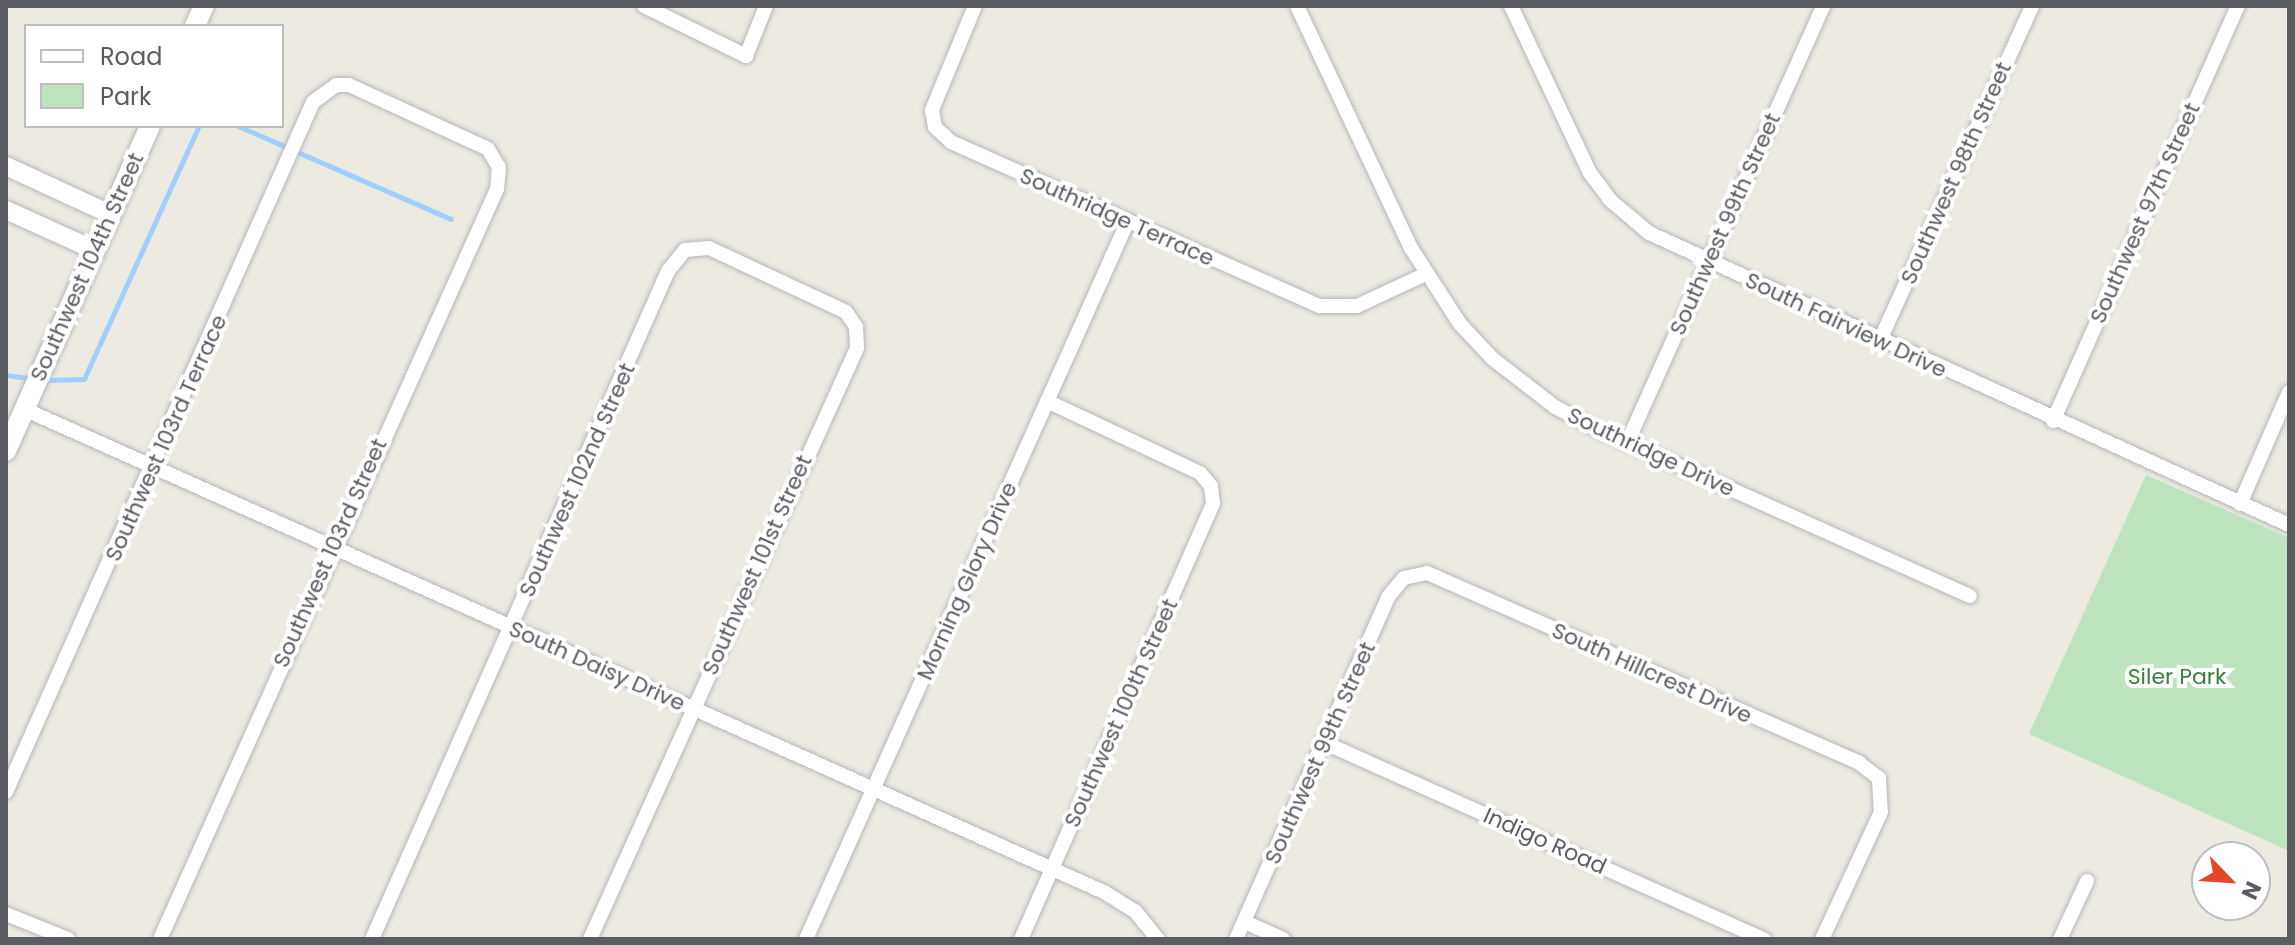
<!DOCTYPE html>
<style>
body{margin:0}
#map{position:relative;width:2295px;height:945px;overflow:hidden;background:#eceae1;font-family:Poppins,sans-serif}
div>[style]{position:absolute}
.green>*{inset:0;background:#bde4bf}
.stream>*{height:5px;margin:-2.5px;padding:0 2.5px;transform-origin:2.5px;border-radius:2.5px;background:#a0cffd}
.roads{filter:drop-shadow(0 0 2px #b4b7bb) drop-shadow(0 0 2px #b4b7bb)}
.minor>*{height:14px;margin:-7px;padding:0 7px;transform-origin:7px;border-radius:7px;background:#fff}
.tertiary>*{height:18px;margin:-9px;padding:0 9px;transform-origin:9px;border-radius:9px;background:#fff}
.secondary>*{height:20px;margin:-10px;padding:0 10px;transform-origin:10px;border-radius:10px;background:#fff}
span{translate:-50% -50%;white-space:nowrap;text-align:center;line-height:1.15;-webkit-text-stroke:8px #fff;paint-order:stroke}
.street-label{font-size:22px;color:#595d62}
.park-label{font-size:22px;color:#36843e}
.frame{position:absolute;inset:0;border:8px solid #595d62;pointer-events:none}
.legend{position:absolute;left:24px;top:24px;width:260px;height:104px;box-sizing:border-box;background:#fff;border:2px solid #bdbec0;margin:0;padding:10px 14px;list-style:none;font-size:24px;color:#595d62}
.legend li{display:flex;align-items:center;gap:16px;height:40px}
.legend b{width:40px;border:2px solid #bdbec0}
.north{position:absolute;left:2191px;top:841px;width:80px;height:80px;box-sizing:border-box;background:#fff;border:2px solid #bdbec0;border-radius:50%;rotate:115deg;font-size:22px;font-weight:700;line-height:32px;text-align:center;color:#595d62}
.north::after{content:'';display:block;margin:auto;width:28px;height:36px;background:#e5472e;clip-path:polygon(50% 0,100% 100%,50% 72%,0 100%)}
</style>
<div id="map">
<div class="green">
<div style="clip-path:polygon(2146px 475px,2289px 538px,2289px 851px,2029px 734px)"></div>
</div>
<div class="stream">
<div style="left:238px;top:126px;width:232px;rotate:23.6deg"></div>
<div style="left:6px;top:375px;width:28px;rotate:8deg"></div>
<div style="left:44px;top:380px;width:40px;rotate:-1.4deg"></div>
<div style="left:84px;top:379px;width:278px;rotate:-65.6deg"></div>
</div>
<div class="roads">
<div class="minor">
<div style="left:644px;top:6px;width:114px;rotate:26.1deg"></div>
<div style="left:746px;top:56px;width:54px;rotate:-68.2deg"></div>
<div style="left:975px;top:6px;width:113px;rotate:112.5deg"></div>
<div style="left:932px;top:110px;width:17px;rotate:80deg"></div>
<div style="left:935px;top:127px;width:22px;rotate:43deg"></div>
<div style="left:951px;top:142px;width:404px;rotate:24deg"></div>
<div style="left:1320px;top:306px;width:37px"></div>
<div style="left:1357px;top:306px;width:76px;rotate:-24.9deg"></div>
<div style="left:1297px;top:6px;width:268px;rotate:64.8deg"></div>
<div style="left:1411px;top:248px;width:90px;rotate:57.2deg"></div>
<div style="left:1460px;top:324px;width:48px;rotate:46.7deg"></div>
<div style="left:1493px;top:359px;width:78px;rotate:37.7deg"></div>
<div style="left:1555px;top:407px;width:52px;rotate:27.6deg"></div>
<div style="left:1601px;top:431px;width:404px;rotate:24.1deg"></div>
<div style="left:1511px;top:6px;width:185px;rotate:64.7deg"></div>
<div style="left:1590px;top:173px;width:34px;rotate:53deg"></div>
<div style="left:1610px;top:200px;width:51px;rotate:40.2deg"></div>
<div style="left:1649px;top:233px;width:703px;rotate:24.52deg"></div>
<div style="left:1880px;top:340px;width:366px;rotate:-65.5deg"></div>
<div style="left:24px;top:409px;width:1183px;rotate:24.1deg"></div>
<div style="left:1104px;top:892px;width:36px;rotate:32deg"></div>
<div style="left:1135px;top:911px;width:36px;rotate:51deg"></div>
<div style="left:2053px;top:421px;width:454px;rotate:-66deg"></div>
<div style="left:1627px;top:443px;width:479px;rotate:-65.8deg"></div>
<div style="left:2240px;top:504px;width:122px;rotate:-66.4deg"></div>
<div style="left:1325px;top:743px;width:481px;rotate:24.1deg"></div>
<div style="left:6px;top:792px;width:755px;rotate:-66.01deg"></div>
<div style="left:313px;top:102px;width:29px;rotate:-36deg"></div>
<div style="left:336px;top:85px;width:13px"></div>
<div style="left:349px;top:85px;width:153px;rotate:24.7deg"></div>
<div style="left:488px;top:149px;width:21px;rotate:59deg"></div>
<div style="left:499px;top:167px;width:22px;rotate:95deg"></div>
<div style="left:497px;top:189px;width:822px;rotate:114.2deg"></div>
<div style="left:6px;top:914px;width:67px;rotate:22deg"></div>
<div style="left:1245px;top:922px;width:42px;rotate:24.1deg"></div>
<div style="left:372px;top:939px;width:731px;rotate:-66.1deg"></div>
<div style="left:668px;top:271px;width:27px;rotate:-51deg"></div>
<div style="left:685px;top:250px;width:24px;rotate:-5deg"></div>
<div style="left:709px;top:248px;width:151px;rotate:25deg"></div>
<div style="left:846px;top:312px;width:18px;rotate:56deg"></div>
<div style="left:856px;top:327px;width:21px;rotate:87deg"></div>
<div style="left:857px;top:348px;width:649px;rotate:114.31deg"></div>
<div style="left:806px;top:939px;width:785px;rotate:-65.85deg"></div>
<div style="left:1021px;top:939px;width:476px;rotate:-66.2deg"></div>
<div style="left:1213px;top:503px;width:17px;rotate:-97deg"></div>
<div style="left:1211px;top:486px;width:17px;rotate:-130deg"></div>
<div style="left:1200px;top:473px;width:169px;rotate:-154.8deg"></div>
<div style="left:1236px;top:939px;width:374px;rotate:-66deg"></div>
<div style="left:1388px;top:597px;width:25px;rotate:-50deg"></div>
<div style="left:1404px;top:578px;width:24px;rotate:-12deg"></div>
<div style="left:1427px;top:573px;width:472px;rotate:23.7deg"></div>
<div style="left:1859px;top:763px;width:25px;rotate:37deg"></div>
<div style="left:1879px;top:778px;width:34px;rotate:87deg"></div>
<div style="left:1881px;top:812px;width:140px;rotate:114.9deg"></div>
<div style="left:2060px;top:939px;width:64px;rotate:-65deg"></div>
</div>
<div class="tertiary">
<div style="left:6px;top:166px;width:115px;rotate:24.8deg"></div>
<div style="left:6px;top:210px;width:97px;rotate:24.4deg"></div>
</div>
<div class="secondary">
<div style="left:195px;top:26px;width:22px;rotate:-66deg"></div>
<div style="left:6px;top:451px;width:355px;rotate:-66.1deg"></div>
</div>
</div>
<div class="street-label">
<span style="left:1956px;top:173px;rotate:-66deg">Southwest 98th Street</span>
<span style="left:2145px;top:213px;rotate:-66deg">Southwest 97th Street</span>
<span style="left:1117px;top:217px;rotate:24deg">Southridge Terrace</span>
<span style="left:1725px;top:224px;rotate:-66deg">Southwest 99th Street</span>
<span style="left:87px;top:267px;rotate:-66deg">Southwest 104th Street</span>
<span style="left:1846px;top:325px;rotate:25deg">South Fairview Drive</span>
<span style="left:166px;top:438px;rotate:-66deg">Southwest 103rd Terrace</span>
<span style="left:1651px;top:452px;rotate:25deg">Southridge Drive</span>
<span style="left:577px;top:480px;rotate:-66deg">Southwest 102nd Street</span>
<span style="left:330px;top:553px;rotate:-66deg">Southwest 103rd Street</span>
<span style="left:757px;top:565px;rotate:-66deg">Southwest 101st Street</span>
<span style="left:967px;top:581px;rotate:-66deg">Morning Glory Drive</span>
<span style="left:597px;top:666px;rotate:24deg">South Daisy Drive</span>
<span style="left:1652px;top:673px;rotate:24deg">South Hillcrest Drive</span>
<span style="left:1121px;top:713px;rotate:-66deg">Southwest 100th Street</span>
<span style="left:1320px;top:753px;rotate:-66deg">Southwest 99th Street</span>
<span style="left:1545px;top:841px;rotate:24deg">Indigo Road</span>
</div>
<div class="park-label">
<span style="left:2177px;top:677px">Siler Park</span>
</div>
<div class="frame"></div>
<ul class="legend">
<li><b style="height:10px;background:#fff"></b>Road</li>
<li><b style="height:22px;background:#bde4bf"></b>Park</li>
</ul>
<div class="north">N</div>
</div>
